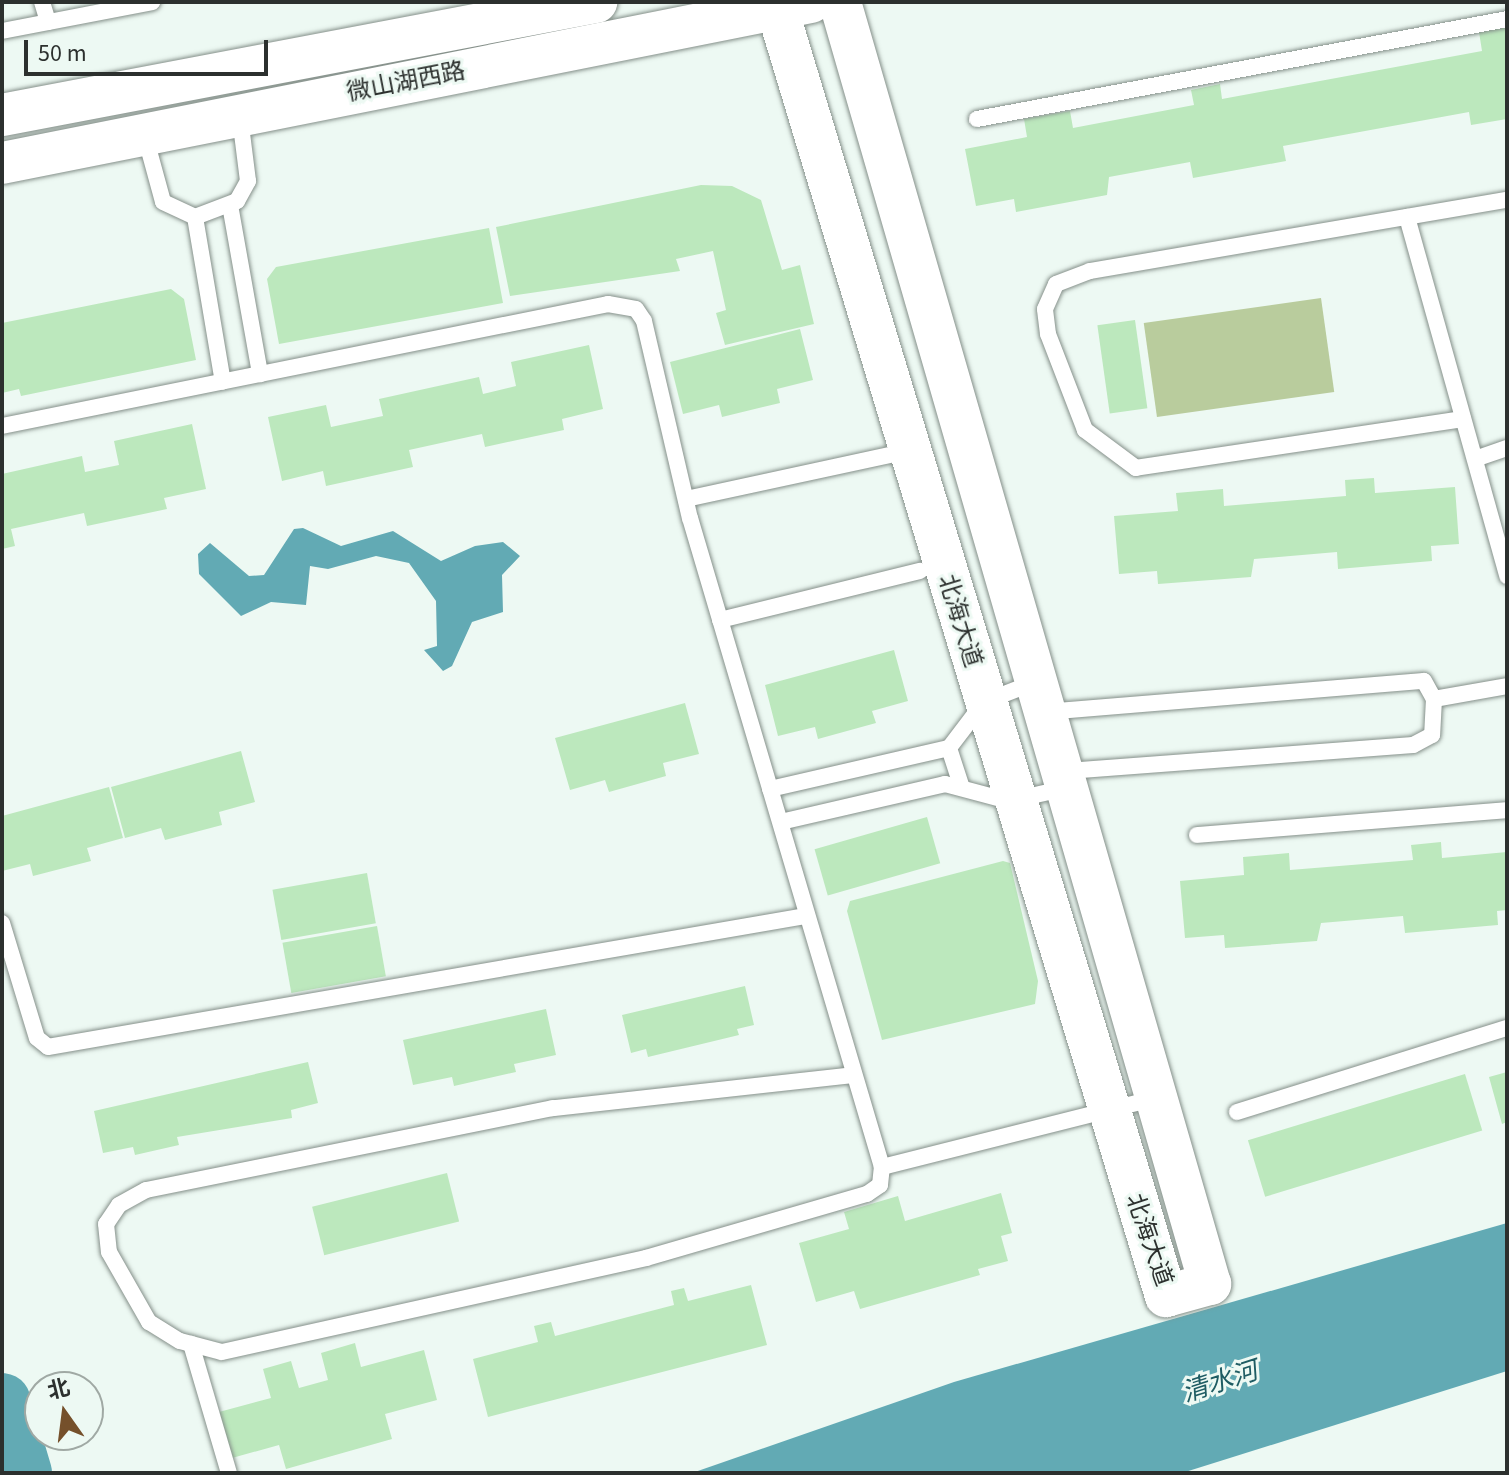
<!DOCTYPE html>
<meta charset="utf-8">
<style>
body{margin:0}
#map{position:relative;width:1509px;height:1475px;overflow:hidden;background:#edf9f3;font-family:"Source Sans 3","Noto Sans SC",sans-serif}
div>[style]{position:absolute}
.green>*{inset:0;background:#b9cc9d;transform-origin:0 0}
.water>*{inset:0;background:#62aab4}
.river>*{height:58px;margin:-29px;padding:0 29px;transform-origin:29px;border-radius:29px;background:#62aab4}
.building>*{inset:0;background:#bce8bd;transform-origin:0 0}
.roads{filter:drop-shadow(0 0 2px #85908a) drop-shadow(0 0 2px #85908a)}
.lane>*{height:16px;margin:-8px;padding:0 8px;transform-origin:8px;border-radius:8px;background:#fff}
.secondary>*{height:42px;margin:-21px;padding:0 21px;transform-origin:21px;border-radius:21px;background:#fff}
span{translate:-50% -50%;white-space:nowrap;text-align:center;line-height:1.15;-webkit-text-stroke:6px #edf9f3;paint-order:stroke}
.street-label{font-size:24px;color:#2c302e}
.water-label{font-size:26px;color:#1e5c63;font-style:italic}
.frame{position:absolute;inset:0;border:4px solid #2c302e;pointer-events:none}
.north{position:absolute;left:24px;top:1371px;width:80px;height:80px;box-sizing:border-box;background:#edf9f3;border:2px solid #a0a9a4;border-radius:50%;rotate:346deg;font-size:22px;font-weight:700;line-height:32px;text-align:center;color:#2c302e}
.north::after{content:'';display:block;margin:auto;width:28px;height:36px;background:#75502b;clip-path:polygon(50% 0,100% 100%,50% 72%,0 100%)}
.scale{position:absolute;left:24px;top:40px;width:244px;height:36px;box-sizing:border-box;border:4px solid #2c302e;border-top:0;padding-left:10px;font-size:24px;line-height:28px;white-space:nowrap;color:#2c302e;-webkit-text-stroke:6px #edf9f3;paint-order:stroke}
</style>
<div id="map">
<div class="green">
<div style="left:1321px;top:298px;width:95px;height:179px;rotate:82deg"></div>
</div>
<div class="water">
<div style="clip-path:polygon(303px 528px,341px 546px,393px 531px,441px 561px,475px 546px,503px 542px,520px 556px,502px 575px,503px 612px,472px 622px,452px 666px,443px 671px,424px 650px,437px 646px,436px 601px,409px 563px,376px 556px,328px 569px,310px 566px,306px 605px,271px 602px,241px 616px,199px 574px,198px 554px,210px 543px,249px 576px,264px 575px,294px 529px)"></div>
<div style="clip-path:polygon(1507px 1223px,1507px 1371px,1182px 1473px,692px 1473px,954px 1382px)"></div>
</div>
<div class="river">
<div style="left:2px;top:1402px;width:74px;rotate:73.5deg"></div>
</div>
<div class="building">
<div style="clip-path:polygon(1507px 27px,1507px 119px,1471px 125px,1469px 112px,1283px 146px,1286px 161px,1193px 178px,1190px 162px,1109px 177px,1107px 195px,1016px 212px,1014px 199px,976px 206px,965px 149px,1027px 137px,1024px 119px,1070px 111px,1073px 128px,1194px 105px,1191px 90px,1220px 84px,1222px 99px,1482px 51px,1479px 32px)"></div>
<div style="clip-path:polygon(701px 185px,732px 186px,761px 200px,782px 270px,800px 265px,814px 324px,725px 345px,716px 313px,726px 310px,713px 251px,676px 259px,680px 271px,510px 296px,496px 227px)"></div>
<div style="clip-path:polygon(489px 228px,503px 303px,279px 344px,267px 279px,276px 267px)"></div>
<div style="clip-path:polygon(171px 289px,184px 299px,196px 360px,21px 396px,19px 389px,2px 393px,2px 323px)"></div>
<div style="left:1135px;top:320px;width:89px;height:38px;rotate:82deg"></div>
<div style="clip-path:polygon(800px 329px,813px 380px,777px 389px,780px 403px,722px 417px,719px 405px,683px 414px,670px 362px)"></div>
<div style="clip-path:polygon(589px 345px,603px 409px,562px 419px,564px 430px,485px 447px,482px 434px,409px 450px,413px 467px,326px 486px,323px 471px,282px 481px,268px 417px,326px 405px,331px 427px,383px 416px,379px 399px,479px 377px,483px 394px,516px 386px,511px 362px)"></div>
<div style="clip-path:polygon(192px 424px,206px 489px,164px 498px,167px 509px,87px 526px,84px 513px,11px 529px,15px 546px,2px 549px,2px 474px,82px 456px,85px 472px,119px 465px,114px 441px)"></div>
<div style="clip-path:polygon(1374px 478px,1375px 493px,1455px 487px,1459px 544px,1431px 546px,1432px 561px,1338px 569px,1337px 552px,1254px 559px,1251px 577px,1158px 584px,1157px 571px,1119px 574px,1114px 516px,1178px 511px,1176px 493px,1223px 489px,1224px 506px,1346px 496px,1345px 480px)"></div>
<div style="clip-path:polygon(894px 650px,908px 701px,872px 711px,876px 723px,818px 739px,815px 727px,778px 736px,765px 685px)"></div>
<div style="clip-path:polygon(685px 703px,699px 754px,663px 763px,666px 776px,609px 792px,605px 780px,570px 790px,555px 738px)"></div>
<div style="clip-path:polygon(241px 751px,255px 802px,219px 812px,222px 825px,165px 840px,161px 828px,125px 838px,111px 787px)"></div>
<div style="clip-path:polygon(109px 787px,123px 838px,87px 848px,91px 861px,33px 876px,30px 864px,2px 871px,2px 816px)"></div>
<div style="left:927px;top:817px;width:48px;height:117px;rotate:74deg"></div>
<div style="clip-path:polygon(1441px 842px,1442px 858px,1507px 852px,1507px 910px,1497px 911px,1498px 925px,1405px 933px,1403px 916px,1321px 923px,1317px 941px,1225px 948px,1224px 935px,1185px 938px,1180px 881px,1244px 875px,1243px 857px,1289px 853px,1290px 870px,1413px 860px,1411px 845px)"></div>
<div style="clip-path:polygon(1003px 861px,1010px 863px,1038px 981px,1035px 1004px,882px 1040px,847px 911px,850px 901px)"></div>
<div style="left:367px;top:873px;width:51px;height:96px;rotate:80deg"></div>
<div style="left:377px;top:926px;width:51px;height:96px;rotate:80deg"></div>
<div style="clip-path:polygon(745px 986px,754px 1025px,737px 1029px,739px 1035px,648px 1057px,646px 1049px,631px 1053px,622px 1015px)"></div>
<div style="clip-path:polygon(546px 1009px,556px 1055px,514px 1064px,516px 1072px,454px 1086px,452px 1077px,413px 1085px,403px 1040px)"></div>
<div style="clip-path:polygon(308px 1062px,318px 1103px,291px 1110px,292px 1118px,177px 1137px,179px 1145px,135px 1155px,133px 1147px,103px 1153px,94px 1111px)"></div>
<div style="clip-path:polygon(1507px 1072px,1507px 1122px,1502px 1124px,1489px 1077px)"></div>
<div style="left:1465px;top:1074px;width:59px;height:227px;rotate:73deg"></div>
<div style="left:447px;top:1173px;width:50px;height:139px;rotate:76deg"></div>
<div style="clip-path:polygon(1001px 1193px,1012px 1233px,1001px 1236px,1008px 1261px,978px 1269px,980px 1275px,860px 1309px,854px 1291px,816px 1302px,799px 1243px,849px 1229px,844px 1212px,898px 1196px,905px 1221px)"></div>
<div style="clip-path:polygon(751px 1285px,767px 1345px,488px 1417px,473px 1359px,538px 1342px,534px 1326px,551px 1322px,555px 1336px,674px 1305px,671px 1291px,684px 1288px,688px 1301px)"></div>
<div style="clip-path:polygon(355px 1343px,361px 1367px,424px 1350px,437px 1400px,385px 1414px,392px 1439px,286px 1469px,279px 1445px,232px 1458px,219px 1412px,271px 1398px,263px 1369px,291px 1361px,299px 1388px,328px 1380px,321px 1353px)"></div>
</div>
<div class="roads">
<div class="lane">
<div style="left:42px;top:2px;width:21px;rotate:73deg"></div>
<div style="left:2px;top:31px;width:153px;rotate:-10.9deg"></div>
<div style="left:977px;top:119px;width:539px;rotate:-10.68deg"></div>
<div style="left:145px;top:136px;width:68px;rotate:74.7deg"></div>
<div style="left:163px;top:202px;width:35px;rotate:25deg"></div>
<div style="left:195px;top:217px;width:45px;rotate:-20.9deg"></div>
<div style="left:237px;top:201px;width:23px;rotate:-61deg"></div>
<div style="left:248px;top:181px;width:64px;rotate:-97.2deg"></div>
<div style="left:230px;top:205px;width:172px;rotate:79.9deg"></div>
<div style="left:195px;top:217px;width:167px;rotate:80.4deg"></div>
<div style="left:1407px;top:217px;width:373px;rotate:74.4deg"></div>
<div style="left:1463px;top:419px;width:331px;rotate:171.5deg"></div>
<div style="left:1136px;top:468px;width:64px;rotate:-143.3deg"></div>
<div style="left:1085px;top:430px;width:103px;rotate:-111.1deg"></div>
<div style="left:1048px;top:334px;width:25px;rotate:-97deg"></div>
<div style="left:1045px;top:309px;width:27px;rotate:-66deg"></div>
<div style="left:1056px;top:284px;width:36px;rotate:-21deg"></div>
<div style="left:1090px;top:271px;width:423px;rotate:-9.7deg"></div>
<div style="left:2px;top:426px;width:618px;rotate:-11.38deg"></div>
<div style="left:608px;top:304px;width:28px;rotate:10deg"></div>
<div style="left:636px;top:309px;width:14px;rotate:56deg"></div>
<div style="left:644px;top:321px;width:202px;rotate:76.9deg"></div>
<div style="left:690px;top:518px;width:677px;rotate:73.52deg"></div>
<div style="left:882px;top:1167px;width:284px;rotate:-14.1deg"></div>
<div style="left:1475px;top:459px;width:34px;rotate:-19deg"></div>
<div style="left:686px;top:499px;width:209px;rotate:-12.2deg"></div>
<div style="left:720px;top:620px;width:206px;rotate:-13.8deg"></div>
<div style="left:1434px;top:699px;width:74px;rotate:-10.1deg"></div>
<div style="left:1045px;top:712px;width:380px;rotate:-4.7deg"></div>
<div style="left:1424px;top:681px;width:21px;rotate:61deg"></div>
<div style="left:1434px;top:699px;width:36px;rotate:93deg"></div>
<div style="left:1432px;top:735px;width:21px;rotate:152deg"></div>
<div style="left:1413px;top:745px;width:350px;rotate:175.7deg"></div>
<div style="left:949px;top:748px;width:42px;rotate:72deg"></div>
<div style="left:770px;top:789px;width:184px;rotate:-12.9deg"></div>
<div style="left:949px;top:748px;width:58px;rotate:-52.7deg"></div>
<div style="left:984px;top:702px;width:55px;rotate:-21.4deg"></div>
<div style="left:785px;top:821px;width:164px;rotate:-13deg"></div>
<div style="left:945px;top:784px;width:66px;rotate:14.9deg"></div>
<div style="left:1009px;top:801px;width:58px;rotate:-12.8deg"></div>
<div style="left:1197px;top:835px;width:311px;rotate:-4.6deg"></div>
<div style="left:2px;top:923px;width:120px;rotate:73.1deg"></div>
<div style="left:37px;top:1038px;width:14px;rotate:39deg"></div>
<div style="left:48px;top:1047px;width:768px;rotate:-9.82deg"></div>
<div style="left:854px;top:1075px;width:303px;rotate:173.7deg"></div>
<div style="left:553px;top:1108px;width:415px;rotate:168.6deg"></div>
<div style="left:146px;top:1190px;width:31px;rotate:151deg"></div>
<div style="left:119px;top:1205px;width:23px;rotate:124deg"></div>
<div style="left:106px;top:1224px;width:28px;rotate:84deg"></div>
<div style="left:109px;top:1252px;width:81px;rotate:60.3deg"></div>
<div style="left:149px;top:1322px;width:36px;rotate:32deg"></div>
<div style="left:180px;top:1341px;width:43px;rotate:14.7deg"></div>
<div style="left:222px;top:1352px;width:434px;rotate:-12.5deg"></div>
<div style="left:646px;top:1258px;width:230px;rotate:-16.2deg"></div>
<div style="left:867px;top:1194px;width:16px;rotate:-35deg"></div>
<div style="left:880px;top:1185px;width:18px;rotate:-84deg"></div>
<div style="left:1237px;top:1112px;width:283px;rotate:-17.3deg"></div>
<div style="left:191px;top:1344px;width:134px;rotate:73.6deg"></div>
</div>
<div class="secondary">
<div style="left:775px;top:2px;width:1352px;rotate:73.19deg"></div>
<div style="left:1166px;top:1296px;width:46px;rotate:-15.3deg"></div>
<div style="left:1210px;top:1284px;width:1334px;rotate:-106.1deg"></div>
<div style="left:2px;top:115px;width:605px;rotate:-10.77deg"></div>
<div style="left:2px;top:163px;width:825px;rotate:-11.26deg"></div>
</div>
</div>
<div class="street-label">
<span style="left:406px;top:82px;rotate:-11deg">微山湖西路</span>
<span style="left:960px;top:621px;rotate:73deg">北海大道</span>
<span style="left:1149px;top:1240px;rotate:71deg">北海大道</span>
</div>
<div class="water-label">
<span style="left:1220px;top:1382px;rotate:-18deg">清水河</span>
</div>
<div class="frame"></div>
<div class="north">北</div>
<div class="scale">50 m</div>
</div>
